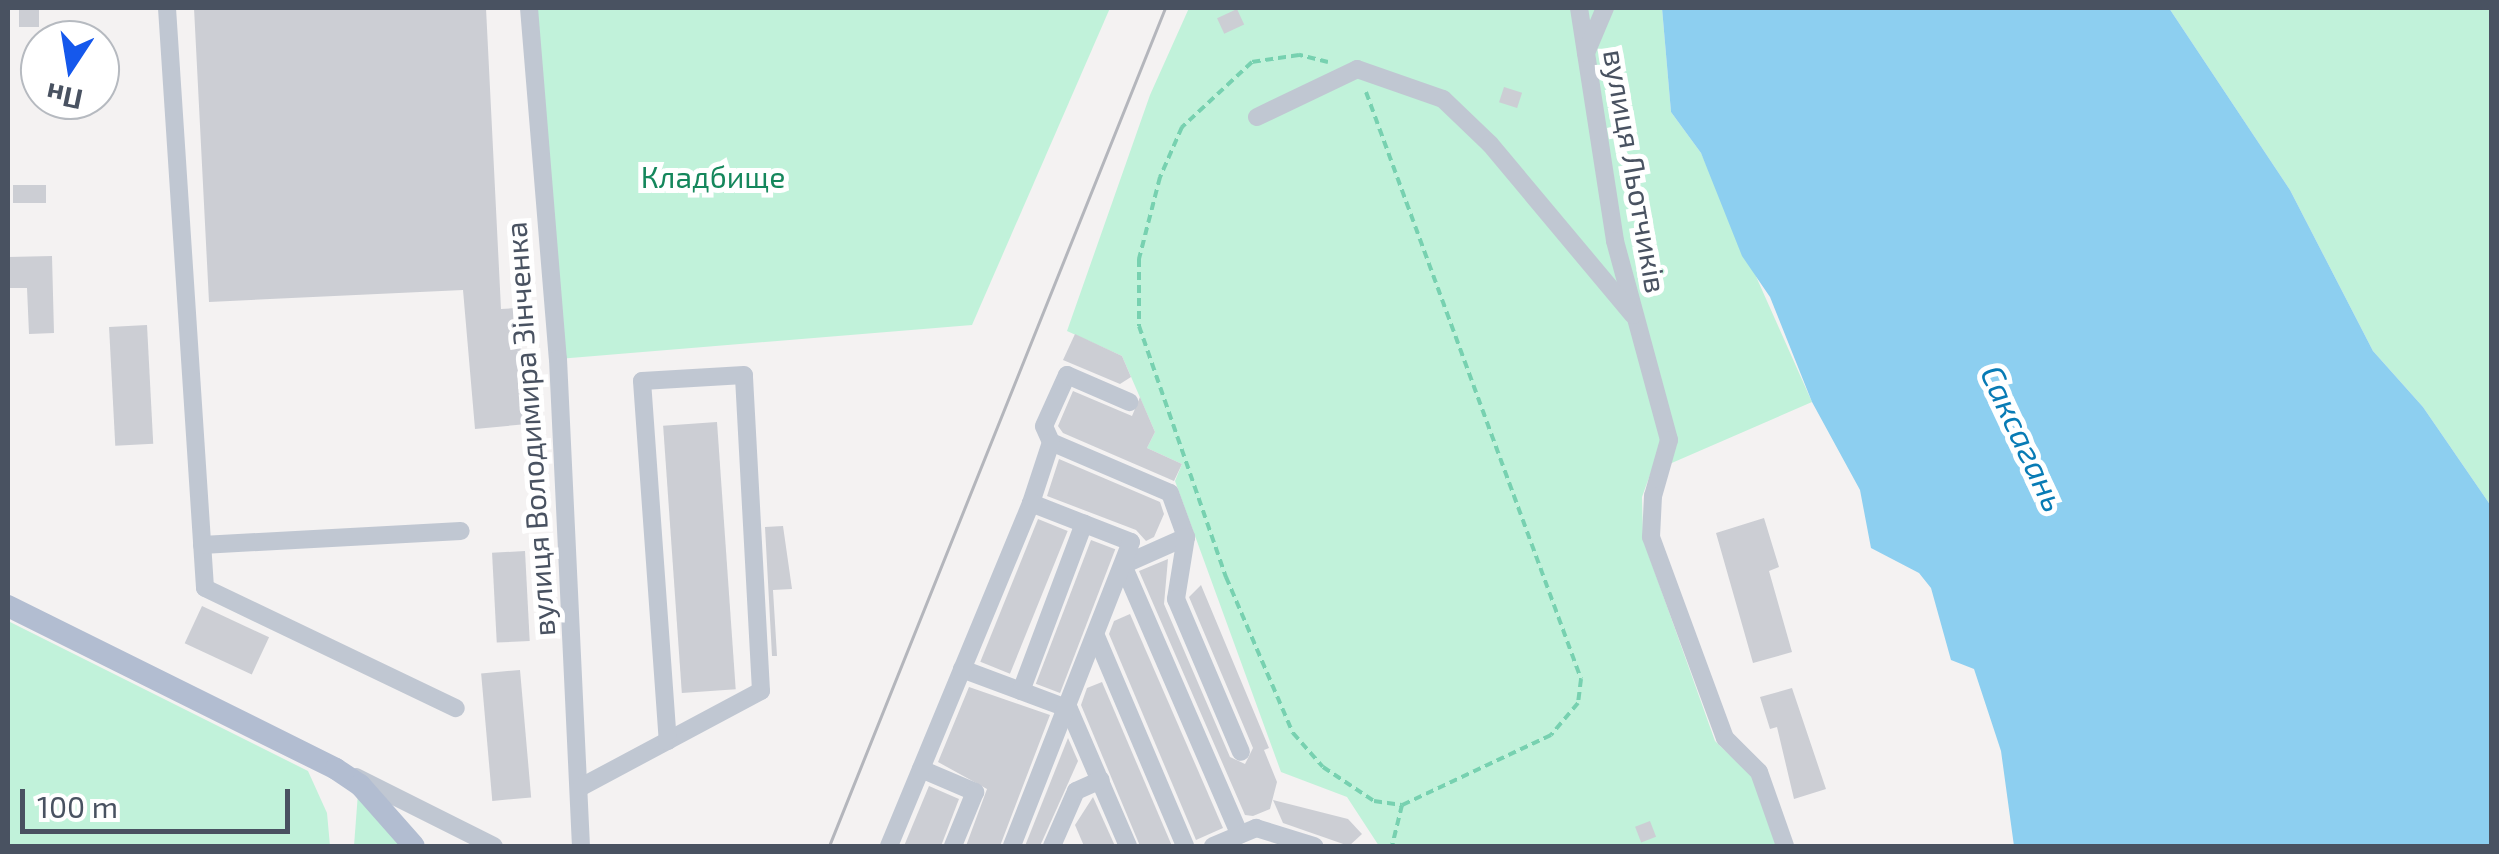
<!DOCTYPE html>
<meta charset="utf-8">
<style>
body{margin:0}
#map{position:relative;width:2499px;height:854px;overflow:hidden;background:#f4f2f2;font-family:"Exo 2",sans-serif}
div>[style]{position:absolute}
.green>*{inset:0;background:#c1f2da}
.water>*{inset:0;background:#8dcff0}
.building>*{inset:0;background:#ccced4;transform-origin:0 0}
.path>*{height:4px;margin-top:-2px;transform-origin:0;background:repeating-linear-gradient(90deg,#77d1b0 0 8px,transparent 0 13px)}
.minor>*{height:18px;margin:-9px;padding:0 9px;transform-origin:9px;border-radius:9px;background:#c0c7d2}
.major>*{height:22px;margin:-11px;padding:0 11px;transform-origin:11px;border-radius:11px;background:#b2bdd1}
.tram>*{height:2.5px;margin:-1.25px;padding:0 1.25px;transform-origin:1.25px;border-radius:1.25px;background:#b4b6bc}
span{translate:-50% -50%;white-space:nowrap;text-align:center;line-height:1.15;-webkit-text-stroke:10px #fff;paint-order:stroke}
.street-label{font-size:30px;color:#495261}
.park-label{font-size:30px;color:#15875c}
.water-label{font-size:32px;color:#087bb5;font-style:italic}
.frame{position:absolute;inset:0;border:10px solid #495261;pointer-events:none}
.north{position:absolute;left:20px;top:20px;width:100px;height:100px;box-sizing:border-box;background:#fff;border:2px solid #b6bac0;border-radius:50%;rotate:192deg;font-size:28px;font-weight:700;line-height:40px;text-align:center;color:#495261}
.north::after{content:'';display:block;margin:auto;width:35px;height:45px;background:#1558ec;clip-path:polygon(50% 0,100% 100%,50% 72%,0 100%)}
.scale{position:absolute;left:20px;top:789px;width:270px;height:45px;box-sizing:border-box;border:5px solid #495261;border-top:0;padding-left:12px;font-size:30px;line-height:35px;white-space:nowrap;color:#495261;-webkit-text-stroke:8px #fff;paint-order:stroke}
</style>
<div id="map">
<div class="green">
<div style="clip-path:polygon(529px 8px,1110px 8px,972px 325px,558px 359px)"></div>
<div style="clip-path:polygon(1189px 8px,1662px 8px,1671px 112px,1701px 153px,1812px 402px,1651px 472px,1642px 497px,1643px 539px,1715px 741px,1754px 778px,1776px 846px,1379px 846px,1347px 797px,1281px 772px,1175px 481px,1182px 464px,1147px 448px,1155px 432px,1122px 356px,1067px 331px,1150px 95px)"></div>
<div style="clip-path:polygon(2169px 8px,2491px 8px,2491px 506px,2423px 407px,2373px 351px,2290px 190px)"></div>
<div style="clip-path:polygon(8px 621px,308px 771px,327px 813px,330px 846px,8px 846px)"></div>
<div style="clip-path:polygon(358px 793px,401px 846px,354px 846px)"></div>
</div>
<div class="water">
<div style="clip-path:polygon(1662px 8px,2169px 8px,2290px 190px,2373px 351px,2423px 407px,2491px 506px,2491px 846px,2014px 846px,2001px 751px,1974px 669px,1951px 660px,1931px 588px,1919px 573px,1871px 548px,1860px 490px,1812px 402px,1770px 297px,1742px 256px,1701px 153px,1671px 112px)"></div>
</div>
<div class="building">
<div style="left:19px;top:8px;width:20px;height:19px"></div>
<div style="clip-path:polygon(194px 8px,486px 8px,501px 309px,517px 308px,527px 424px,475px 429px,463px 290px,209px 302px)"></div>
<div style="left:1237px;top:9px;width:17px;height:22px;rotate:65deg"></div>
<div style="left:1504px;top:87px;width:19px;height:16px;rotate:18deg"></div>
<div style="left:13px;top:185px;width:33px;height:18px"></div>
<div style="clip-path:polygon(52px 256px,54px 333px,29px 334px,27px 288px,8px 288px,8px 257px)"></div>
<div style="left:147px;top:325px;width:119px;height:38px;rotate:87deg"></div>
<div style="clip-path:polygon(1075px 334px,1122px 356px,1131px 377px,1120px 384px,1063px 360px)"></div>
<div style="clip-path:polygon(1073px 391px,1132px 416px,1140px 397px,1155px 432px,1147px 448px,1182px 464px,1174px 481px,1063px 433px,1058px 426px)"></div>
<div style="left:717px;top:422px;width:268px;height:54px;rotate:86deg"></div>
<div style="clip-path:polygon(1059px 459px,1160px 502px,1164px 514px,1154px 537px,1146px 541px,1136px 530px,1047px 496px)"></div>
<div style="clip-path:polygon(1764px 518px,1779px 567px,1769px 571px,1792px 652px,1753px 663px,1716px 533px)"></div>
<div style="left:1038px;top:519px;width:32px;height:154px;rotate:22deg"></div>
<div style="clip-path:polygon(783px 526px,792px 589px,773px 590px,777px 656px,772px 656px,765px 527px)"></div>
<div style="left:1091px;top:540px;width:26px;height:154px;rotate:21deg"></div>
<div style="left:525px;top:551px;width:90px;height:33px;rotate:87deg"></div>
<div style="clip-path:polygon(1168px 559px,1164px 604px,1230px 757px,1245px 764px,1253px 748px,1189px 597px,1201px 585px,1269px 748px,1264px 750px,1277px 782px,1270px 809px,1253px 816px,1245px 815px,1139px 571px)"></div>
<div style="left:202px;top:606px;width:74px;height:41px;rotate:25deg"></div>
<div style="clip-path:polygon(1130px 614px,1223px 828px,1196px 840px,1109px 634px,1114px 621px)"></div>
<div style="left:520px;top:670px;width:128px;height:39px;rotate:85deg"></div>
<div style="clip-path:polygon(1102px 682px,1172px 846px,1140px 846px,1081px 705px,1087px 688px)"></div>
<div style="clip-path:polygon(969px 687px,1050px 715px,1000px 846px,966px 846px,987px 789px,938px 762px)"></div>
<div style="clip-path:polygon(1792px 688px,1826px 789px,1794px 799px,1777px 727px,1770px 729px,1760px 697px)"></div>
<div style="clip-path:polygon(1068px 738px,1078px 761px,1040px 846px,1025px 846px)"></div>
<div style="clip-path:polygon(929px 786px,959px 799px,941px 846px,904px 846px)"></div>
<div style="clip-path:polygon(1093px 797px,1115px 846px,1084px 846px,1075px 825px)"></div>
<div style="clip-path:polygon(1273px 800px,1348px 819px,1362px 834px,1349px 846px,1283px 823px)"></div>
<div style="left:1650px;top:821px;width:17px;height:16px;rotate:69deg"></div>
</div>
<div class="path">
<div style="left:1328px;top:62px;width:30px;rotate:-166deg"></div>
<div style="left:1299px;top:55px;width:48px;rotate:171.5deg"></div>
<div style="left:1252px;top:62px;width:96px;rotate:137.1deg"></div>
<div style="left:1182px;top:127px;width:55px;rotate:113.7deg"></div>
<div style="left:1160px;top:177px;width:85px;rotate:104.4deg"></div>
<div style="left:1139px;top:259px;width:67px;rotate:90deg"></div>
<div style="left:1139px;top:326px;width:266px;rotate:70.9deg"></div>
<div style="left:1226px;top:577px;width:170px;rotate:66.8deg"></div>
<div style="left:1293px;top:733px;width:45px;rotate:48.6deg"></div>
<div style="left:1323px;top:767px;width:61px;rotate:33.7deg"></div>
<div style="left:1374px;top:801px;width:28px;rotate:8deg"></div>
<div style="left:1366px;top:92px;width:625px;rotate:69.88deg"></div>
<div style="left:1581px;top:679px;width:24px;rotate:97deg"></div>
<div style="left:1578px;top:703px;width:42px;rotate:130.2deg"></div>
<div style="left:1551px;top:735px;width:165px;rotate:154.8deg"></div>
<div style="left:1402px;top:805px;width:42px;rotate:103.7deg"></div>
</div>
<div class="minor">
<div style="left:167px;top:8px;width:581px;rotate:86.25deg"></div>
<div style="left:205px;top:588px;width:278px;rotate:25.6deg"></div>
<div style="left:529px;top:8px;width:352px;rotate:85.3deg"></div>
<div style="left:558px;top:359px;width:488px;rotate:87.3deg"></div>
<div style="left:1579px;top:8px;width:236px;rotate:81.2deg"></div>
<div style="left:1615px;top:241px;width:206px;rotate:74.8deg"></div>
<div style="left:1669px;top:440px;width:58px;rotate:105.9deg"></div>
<div style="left:1653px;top:496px;width:41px;rotate:92.8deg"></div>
<div style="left:1651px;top:537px;width:214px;rotate:69.8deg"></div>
<div style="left:1725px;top:738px;width:48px;rotate:45deg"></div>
<div style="left:1759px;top:772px;width:78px;rotate:70.6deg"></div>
<div style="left:1586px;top:53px;width:49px;rotate:-67.1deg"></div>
<div style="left:1257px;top:117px;width:111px;rotate:-25.6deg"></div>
<div style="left:1357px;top:69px;width:91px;rotate:19.2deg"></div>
<div style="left:1443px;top:99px;width:65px;rotate:43.8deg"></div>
<div style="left:1490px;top:144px;width:223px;rotate:50.1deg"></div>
<div style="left:1051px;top:442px;width:129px;rotate:23.2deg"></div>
<div style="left:1170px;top:493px;width:47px;rotate:70deg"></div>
<div style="left:1186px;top:537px;width:69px;rotate:156deg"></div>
<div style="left:1123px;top:565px;width:294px;rotate:66.6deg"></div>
<div style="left:1031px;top:503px;width:64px;rotate:-71.8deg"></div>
<div style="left:1051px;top:442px;width:17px;rotate:-114deg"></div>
<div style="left:1044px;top:426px;width:56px;rotate:-65.7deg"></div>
<div style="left:1067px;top:375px;width:68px;rotate:23.5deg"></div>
<div style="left:1186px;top:537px;width:63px;rotate:99.2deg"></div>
<div style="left:1176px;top:599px;width:166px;rotate:67deg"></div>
<div style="left:202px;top:545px;width:259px;rotate:-3.1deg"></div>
<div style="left:1096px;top:636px;width:228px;rotate:67deg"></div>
<div style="left:962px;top:669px;width:114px;rotate:20.5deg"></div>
<div style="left:1069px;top:709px;width:149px;rotate:66.7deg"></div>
<div style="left:1021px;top:691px;width:179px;rotate:-69.4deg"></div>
<div style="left:921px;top:769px;width:59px;rotate:23.1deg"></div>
<div style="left:975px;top:792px;width:58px;rotate:112.2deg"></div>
<div style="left:356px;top:777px;width:154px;rotate:26.6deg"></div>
<div style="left:581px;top:787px;width:204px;rotate:-28.1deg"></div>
<div style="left:761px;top:691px;width:316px;rotate:-93.1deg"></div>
<div style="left:744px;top:375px;width:102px;rotate:176.6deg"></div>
<div style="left:642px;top:381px;width:361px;rotate:85.9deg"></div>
<div style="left:889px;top:846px;width:371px;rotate:-67.5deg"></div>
<div style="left:1031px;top:503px;width:107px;rotate:21.3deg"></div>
<div style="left:1131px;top:542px;width:326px;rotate:111.4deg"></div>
<div style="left:1052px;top:846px;width:60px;rotate:-66.4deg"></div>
<div style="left:1076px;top:791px;width:27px;rotate:-24deg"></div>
<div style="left:1213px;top:846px;width:47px;rotate:-22.7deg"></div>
<div style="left:1256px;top:828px;width:61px;rotate:17.2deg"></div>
</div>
<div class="major">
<div style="left:8px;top:606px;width:366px;rotate:26.4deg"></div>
<div style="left:336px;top:769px;width:29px;rotate:34deg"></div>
<div style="left:360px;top:785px;width:81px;rotate:48.5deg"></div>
</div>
<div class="tram">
<div style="left:829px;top:846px;width:903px;rotate:-68.15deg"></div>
</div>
<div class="street-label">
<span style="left:1636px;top:171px;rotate:80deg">вулиця Льотчиків</span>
<span style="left:529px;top:429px;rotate:-94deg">вулиця Володимира Зінченка</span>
</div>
<div class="park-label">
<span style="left:713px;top:176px">Кладбище</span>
</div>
<div class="water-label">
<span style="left:2024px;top:438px;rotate:65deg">Саксагань</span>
</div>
<div class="frame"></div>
<div class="north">Пн</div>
<div class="scale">100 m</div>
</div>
